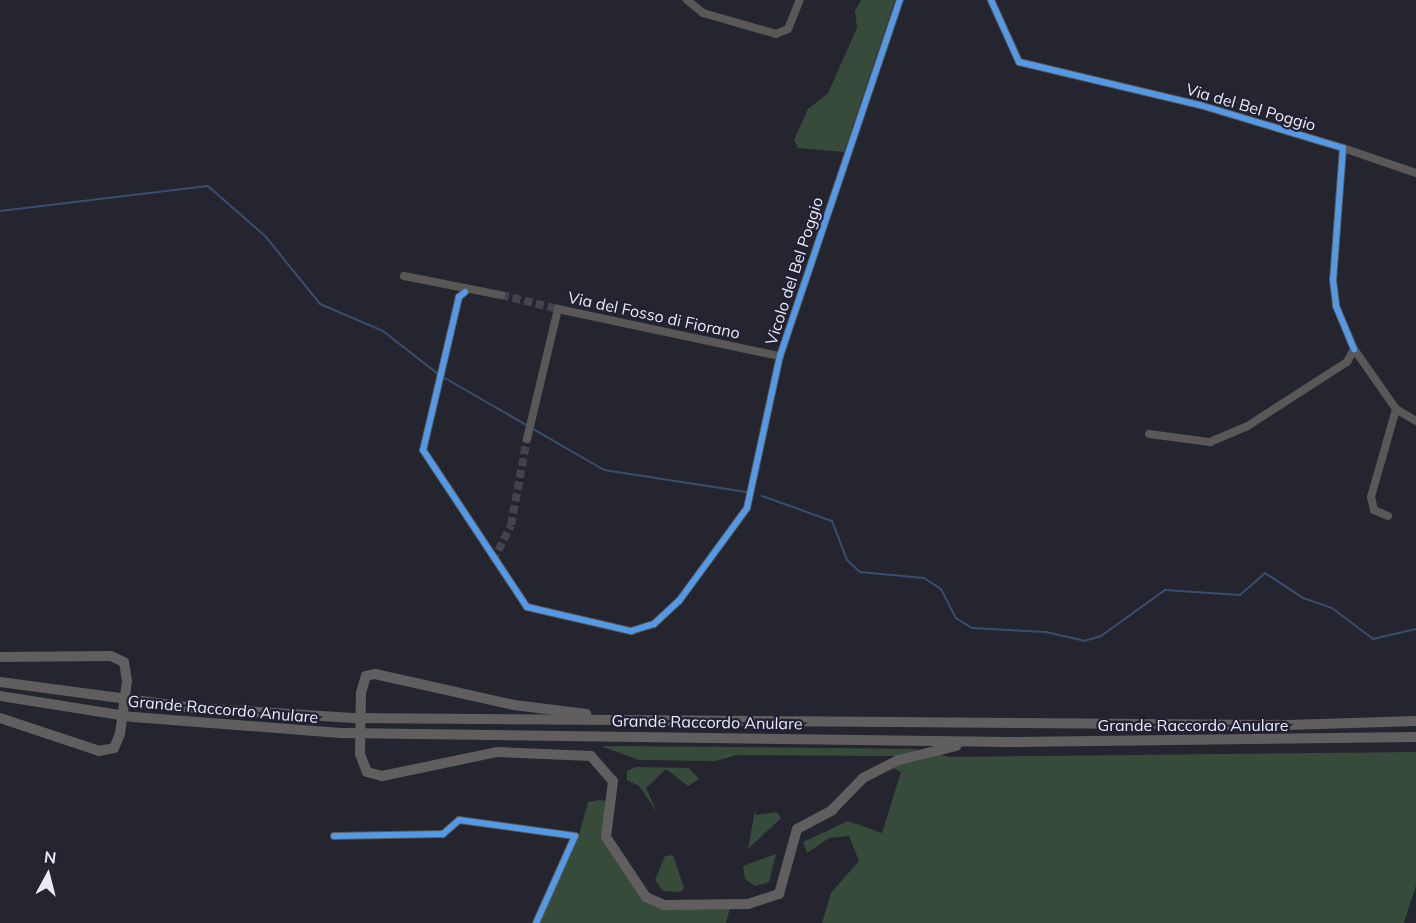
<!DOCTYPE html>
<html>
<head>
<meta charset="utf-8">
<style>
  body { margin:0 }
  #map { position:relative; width:1416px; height:923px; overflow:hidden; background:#25252f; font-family:Mulish,sans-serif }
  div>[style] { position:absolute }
  .green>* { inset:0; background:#374b3b }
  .stream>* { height:2px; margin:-1px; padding:0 1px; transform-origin:1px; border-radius:1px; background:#384e6f }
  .minor-tunnel>* { height:8px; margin-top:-4px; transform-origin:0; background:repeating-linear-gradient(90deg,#42434d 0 8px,transparent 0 12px) }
  .minor>* { height:8px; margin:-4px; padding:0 4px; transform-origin:4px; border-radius:4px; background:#5a5857 }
  .highway>* { height:10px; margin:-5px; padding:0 5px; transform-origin:5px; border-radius:5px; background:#615e5f }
  .highway-bridge>* { height:10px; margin:-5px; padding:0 5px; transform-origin:5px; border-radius:5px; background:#615e5f }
  .cycleway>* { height:6px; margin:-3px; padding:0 3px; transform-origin:3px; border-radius:3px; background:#5399e6 }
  span { translate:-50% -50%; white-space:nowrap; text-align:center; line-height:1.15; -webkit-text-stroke:4.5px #212133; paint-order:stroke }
  .street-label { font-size:16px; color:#e9eaf6 }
  .north { position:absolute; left:18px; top:845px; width:60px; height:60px; -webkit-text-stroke:4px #212133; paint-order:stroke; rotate:7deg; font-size:16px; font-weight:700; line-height:24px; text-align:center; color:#e9eaf6 }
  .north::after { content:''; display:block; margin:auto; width:21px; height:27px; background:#e9eaf6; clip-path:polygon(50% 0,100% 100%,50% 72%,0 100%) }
</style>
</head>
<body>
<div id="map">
  <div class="green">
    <div style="clip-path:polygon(861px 0,895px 0,844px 152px,798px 148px,794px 140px,808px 109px,828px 93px,857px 28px,855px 11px)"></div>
    <div style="clip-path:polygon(601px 746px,740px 747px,919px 749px,897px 756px,737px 755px,715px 761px,639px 760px)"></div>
    <div style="clip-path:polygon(925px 751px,949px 757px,1416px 752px,1416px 885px,1404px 923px,822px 923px,831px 893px,859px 861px,849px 836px,829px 838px,807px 853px,803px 842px,848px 821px,882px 833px,901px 772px,893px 768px)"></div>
    <div style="clip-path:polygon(636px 767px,689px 768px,699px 779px,688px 786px,666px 769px,646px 788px,657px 812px,639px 786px,627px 780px,627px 771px)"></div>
    <div style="clip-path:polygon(599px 800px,608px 801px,605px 832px,653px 902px,731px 904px,726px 923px,536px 923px,577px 842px,588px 802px)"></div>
    <div style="clip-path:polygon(755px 810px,756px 815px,777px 812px,781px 818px,748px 849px)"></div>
    <div style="clip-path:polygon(776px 854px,769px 882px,755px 886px,745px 879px,743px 866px)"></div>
    <div style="clip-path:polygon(673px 855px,684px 888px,681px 892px,663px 891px,655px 880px,665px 856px)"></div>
  </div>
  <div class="stream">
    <div style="left:0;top:211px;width:209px;rotate:-6.9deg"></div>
    <div style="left:208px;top:186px;width:77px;rotate:41.3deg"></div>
    <div style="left:266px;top:237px;width:86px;rotate:51.1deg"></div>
    <div style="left:320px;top:304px;width:69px;rotate:23.2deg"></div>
    <div style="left:383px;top:331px;width:70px;rotate:38deg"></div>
    <div style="left:443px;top:377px;width:186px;rotate:30deg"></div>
    <div style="left:604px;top:470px;width:144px;rotate:8.8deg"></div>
    <div style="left:762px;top:496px;width:74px;rotate:19.7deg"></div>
    <div style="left:832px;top:521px;width:42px;rotate:69deg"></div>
    <div style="left:847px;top:560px;width:18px;rotate:43deg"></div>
    <div style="left:860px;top:572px;width:64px;rotate:5.4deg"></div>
    <div style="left:924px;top:578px;width:20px;rotate:33deg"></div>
    <div style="left:941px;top:589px;width:33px;rotate:63deg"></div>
    <div style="left:956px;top:618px;width:19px;rotate:32deg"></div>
    <div style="left:972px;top:628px;width:74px;rotate:3.1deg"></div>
    <div style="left:1046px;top:632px;width:39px;rotate:13deg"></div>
    <div style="left:1084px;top:641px;width:18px;rotate:-16deg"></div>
    <div style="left:1101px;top:636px;width:79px;rotate:-35.7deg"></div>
    <div style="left:1165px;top:590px;width:75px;rotate:3.8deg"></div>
    <div style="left:1240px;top:595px;width:33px;rotate:-41deg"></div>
    <div style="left:1265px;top:573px;width:45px;rotate:33.3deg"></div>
    <div style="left:1303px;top:598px;width:31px;rotate:19deg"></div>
    <div style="left:1332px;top:608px;width:51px;rotate:37.1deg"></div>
    <div style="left:1373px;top:639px;width:44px;rotate:-13.1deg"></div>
  </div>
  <div class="minor-tunnel">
    <div style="left:501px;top:295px;width:59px;rotate:13.8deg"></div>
    <div style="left:493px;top:561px;width:40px;rotate:-63.4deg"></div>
    <div style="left:511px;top:525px;width:87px;rotate:-79.5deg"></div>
  </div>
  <div class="minor">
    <div style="left:687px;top:0;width:21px;rotate:39deg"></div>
    <div style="left:703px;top:13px;width:76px;rotate:16deg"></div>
    <div style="left:776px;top:34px;width:13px;rotate:-23deg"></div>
    <div style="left:788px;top:29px;width:31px;rotate:-68deg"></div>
    <div style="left:991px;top:0;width:68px;rotate:65.7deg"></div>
    <div style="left:1019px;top:62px;width:186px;rotate:13.4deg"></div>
    <div style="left:1200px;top:105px;width:149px;rotate:16.7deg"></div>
    <div style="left:1343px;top:148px;width:132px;rotate:94.3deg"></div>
    <div style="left:1333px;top:280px;width:26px;rotate:83deg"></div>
    <div style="left:1336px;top:306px;width:47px;rotate:67.3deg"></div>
    <div style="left:1343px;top:148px;width:77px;rotate:18.9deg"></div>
    <div style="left:404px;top:276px;width:99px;rotate:11.1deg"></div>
    <div style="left:465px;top:292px;width:8px;rotate:140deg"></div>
    <div style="left:459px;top:297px;width:157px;rotate:103.2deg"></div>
    <div style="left:423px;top:450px;width:188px;rotate:56.5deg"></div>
    <div style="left:527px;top:607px;width:107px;rotate:13deg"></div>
    <div style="left:631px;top:631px;width:24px;rotate:-17deg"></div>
    <div style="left:654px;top:624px;width:34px;rotate:-43deg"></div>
    <div style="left:679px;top:601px;width:115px;rotate:-53.8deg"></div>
    <div style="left:747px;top:508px;width:156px;rotate:-77.8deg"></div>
    <div style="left:780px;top:356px;width:376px;rotate:-71.4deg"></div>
    <div style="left:1149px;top:434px;width:62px;rotate:7.5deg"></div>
    <div style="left:1210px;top:442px;width:39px;rotate:-23deg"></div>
    <div style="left:1246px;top:427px;width:120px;rotate:-32.8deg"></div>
    <div style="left:1347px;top:362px;width:15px;rotate:-62deg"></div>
    <div style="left:1354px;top:349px;width:73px;rotate:55deg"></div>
    <div style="left:1396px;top:409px;width:23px;rotate:31deg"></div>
    <div style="left:527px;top:439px;width:134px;rotate:-76.6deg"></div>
    <div style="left:558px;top:309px;width:227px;rotate:12deg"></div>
    <div style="left:1388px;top:516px;width:15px;rotate:-157deg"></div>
    <div style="left:1374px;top:510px;width:13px;rotate:-103deg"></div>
    <div style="left:1371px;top:497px;width:91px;rotate:-74.1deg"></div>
    <div style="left:334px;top:836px;width:109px;rotate:-1.1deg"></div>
    <div style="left:443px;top:834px;width:21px;rotate:-41deg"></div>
    <div style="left:459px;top:820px;width:117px;rotate:7.9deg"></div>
    <div style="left:575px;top:836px;width:95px;rotate:114.1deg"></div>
  </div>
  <div class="highway">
    <div style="left:0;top:657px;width:111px;rotate:-0.5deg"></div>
    <div style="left:111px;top:656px;width:14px;rotate:25deg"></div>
    <div style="left:124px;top:662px;width:19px;rotate:81deg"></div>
    <div style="left:0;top:682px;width:198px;rotate:7.6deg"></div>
    <div style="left:196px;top:708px;width:158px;rotate:3.6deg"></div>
    <div style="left:354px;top:718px;width:934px;rotate:0.43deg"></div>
    <div style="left:1288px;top:725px;width:128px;rotate:-1.8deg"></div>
    <div style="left:361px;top:693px;width:18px;rotate:-74deg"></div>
    <div style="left:366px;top:676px;width:9px;rotate:-13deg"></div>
    <div style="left:375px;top:674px;width:142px;rotate:12.6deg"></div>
    <div style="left:514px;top:705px;width:73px;rotate:7.1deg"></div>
    <div style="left:0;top:696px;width:135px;rotate:9deg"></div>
    <div style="left:133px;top:717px;width:211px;rotate:4.4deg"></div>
    <div style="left:343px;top:733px;width:666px;rotate:0.77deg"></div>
    <div style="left:1009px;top:742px;width:407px;rotate:-0.7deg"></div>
    <div style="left:0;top:718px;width:104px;rotate:18.4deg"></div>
    <div style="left:99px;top:751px;width:15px;rotate:-11deg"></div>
    <div style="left:114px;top:748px;width:15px;rotate:-67deg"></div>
    <div style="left:360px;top:754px;width:19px;rotate:69deg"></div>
    <div style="left:367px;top:772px;width:16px;rotate:15deg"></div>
    <div style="left:382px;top:776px;width:117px;rotate:-11.8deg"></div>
    <div style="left:497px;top:752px;width:94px;rotate:2.4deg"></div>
    <div style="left:591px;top:756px;width:33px;rotate:49deg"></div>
    <div style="left:613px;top:781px;width:56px;rotate:97.1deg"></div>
    <div style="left:606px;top:837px;width:72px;rotate:56.3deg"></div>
    <div style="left:646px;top:897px;width:20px;rotate:24deg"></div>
    <div style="left:664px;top:905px;width:84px;rotate:-0.7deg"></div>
    <div style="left:748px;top:904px;width:33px;rotate:-18deg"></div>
    <div style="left:779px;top:894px;width:67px;rotate:-74.5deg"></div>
    <div style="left:797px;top:829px;width:40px;rotate:-28deg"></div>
    <div style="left:832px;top:810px;width:45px;rotate:-45.9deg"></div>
    <div style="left:863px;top:778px;width:39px;rotate:-27deg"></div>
    <div style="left:898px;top:760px;width:60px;rotate:-13.6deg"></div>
  </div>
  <div class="highway-bridge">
    <div style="left:120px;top:734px;width:53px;rotate:-82.5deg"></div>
    <div style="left:360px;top:754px;width:61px;rotate:-89.1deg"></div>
  </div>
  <div class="cycleway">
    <div style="left:991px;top:0;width:68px;rotate:65.7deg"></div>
    <div style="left:1019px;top:62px;width:186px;rotate:13.4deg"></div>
    <div style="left:1200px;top:105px;width:149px;rotate:16.7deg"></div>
    <div style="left:1343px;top:148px;width:132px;rotate:94.3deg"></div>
    <div style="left:1333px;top:280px;width:26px;rotate:83deg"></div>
    <div style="left:1336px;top:306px;width:47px;rotate:67.3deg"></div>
    <div style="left:465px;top:292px;width:8px;rotate:140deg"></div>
    <div style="left:459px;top:297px;width:157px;rotate:103.2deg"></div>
    <div style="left:423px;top:450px;width:188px;rotate:56.5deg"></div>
    <div style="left:527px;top:607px;width:107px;rotate:13deg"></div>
    <div style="left:631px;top:631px;width:24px;rotate:-17deg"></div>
    <div style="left:654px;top:624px;width:34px;rotate:-43deg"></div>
    <div style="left:679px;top:601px;width:115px;rotate:-53.8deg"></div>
    <div style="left:747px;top:508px;width:156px;rotate:-77.8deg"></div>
    <div style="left:780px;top:356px;width:376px;rotate:-71.4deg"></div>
    <div style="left:334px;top:836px;width:109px;rotate:-1.1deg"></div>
    <div style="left:443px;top:834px;width:21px;rotate:-41deg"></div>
    <div style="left:459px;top:820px;width:117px;rotate:7.9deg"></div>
    <div style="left:575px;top:836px;width:95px;rotate:114.1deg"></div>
  </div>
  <div class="street-label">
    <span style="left:1251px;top:107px;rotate:16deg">Via del Bel Poggio</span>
    <span style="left:794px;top:271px;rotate:-72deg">Vicolo del Bel Poggio</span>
    <span style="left:654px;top:315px;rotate:12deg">Via del Fosso di Fiorano</span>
    <span style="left:223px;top:709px;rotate:5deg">Grande Raccordo Anulare</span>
    <span style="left:707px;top:722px;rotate:1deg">Grande Raccordo Anulare</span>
    <span style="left:1193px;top:725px">Grande Raccordo Anulare</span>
  </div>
  <div class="north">N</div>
</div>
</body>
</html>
